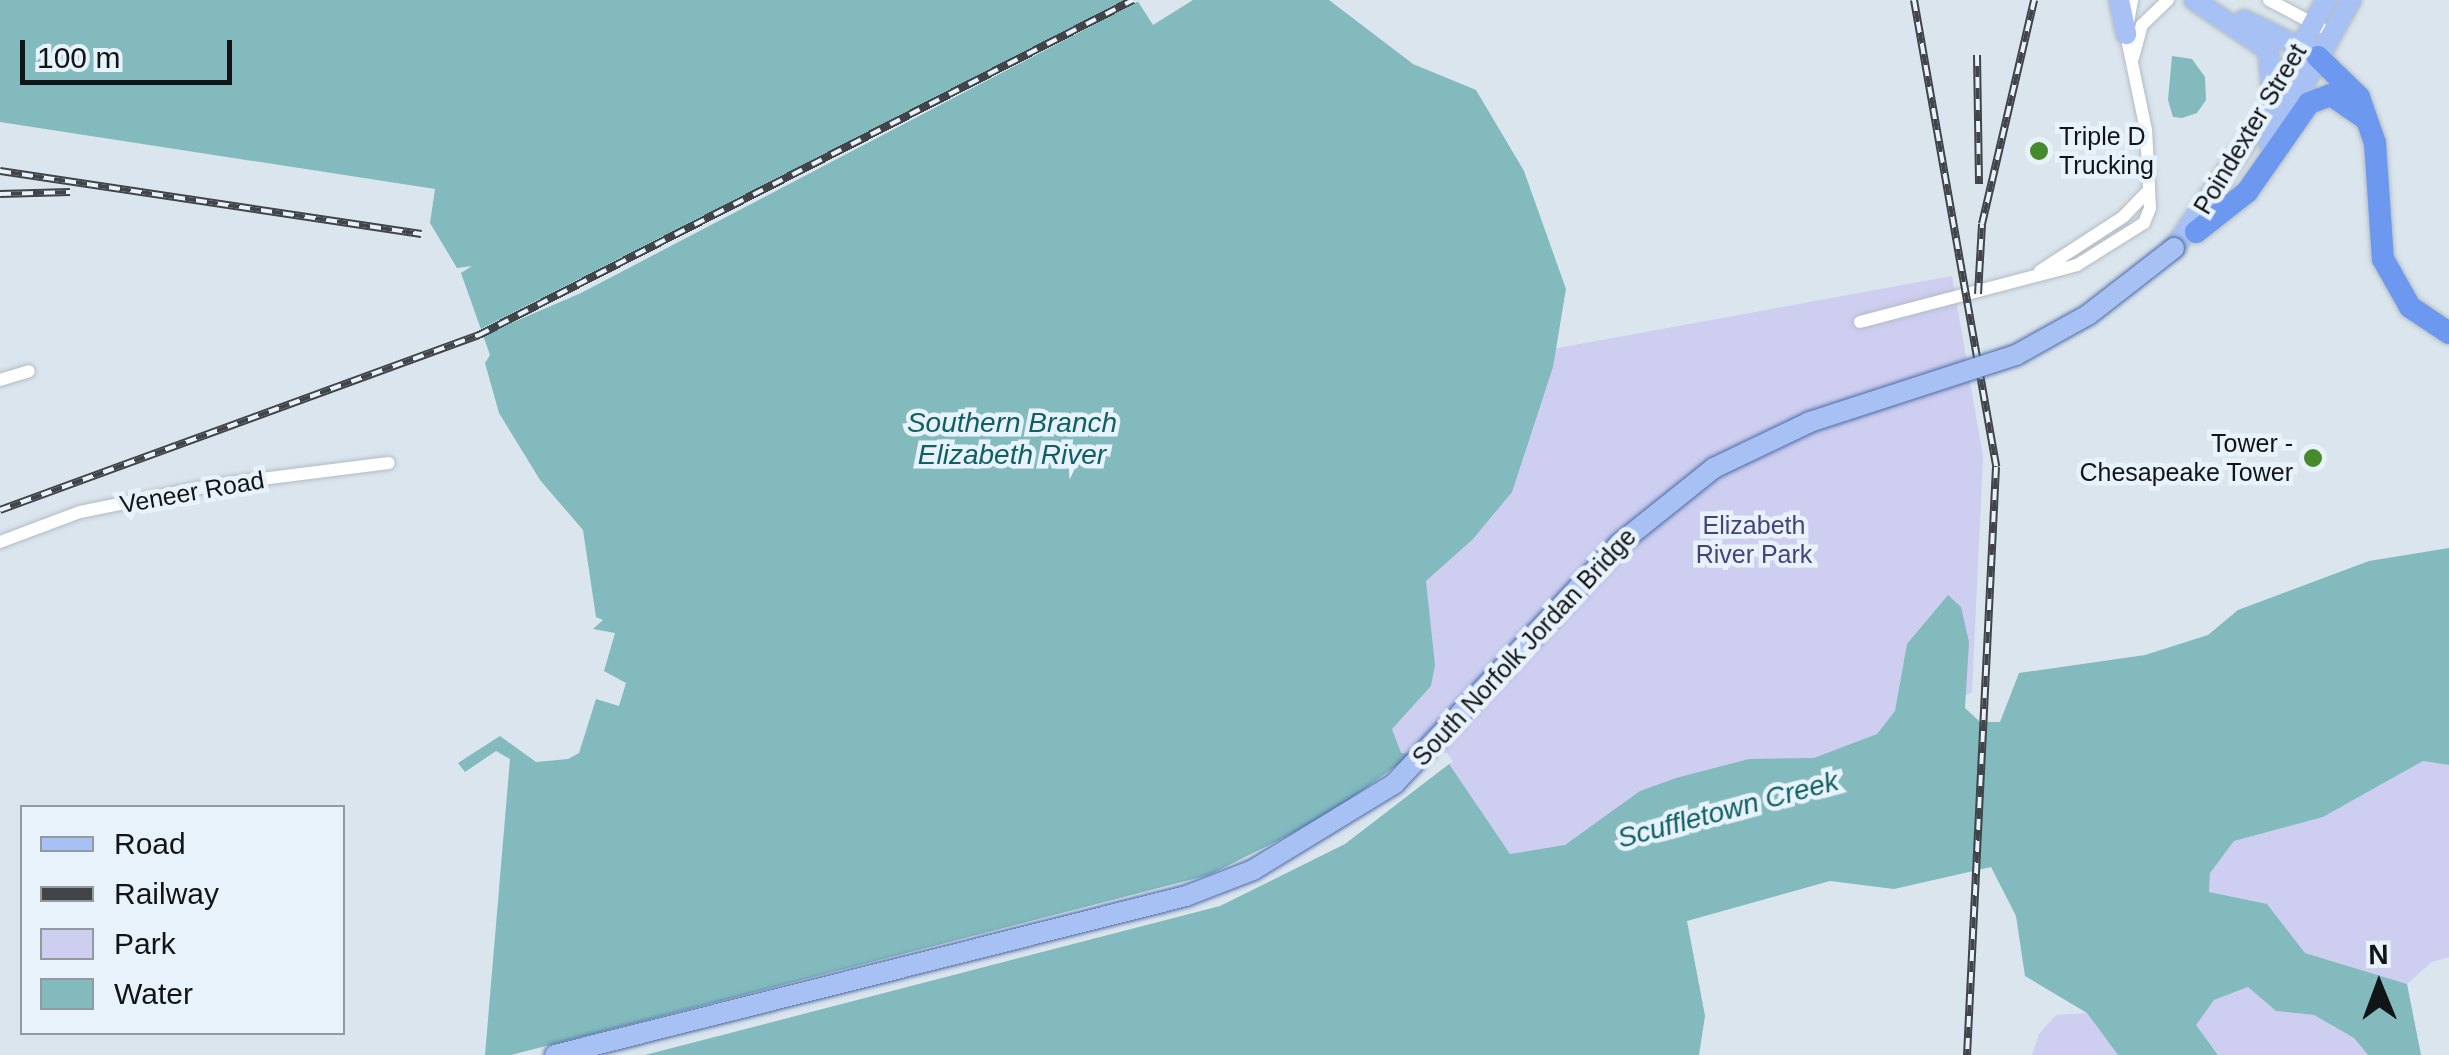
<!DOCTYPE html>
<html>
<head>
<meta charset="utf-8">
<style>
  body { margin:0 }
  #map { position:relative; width:2449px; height:1055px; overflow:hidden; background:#dbe5ed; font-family:Arial,sans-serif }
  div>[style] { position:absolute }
  .green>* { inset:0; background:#cdcef0 }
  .water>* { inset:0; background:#82babe }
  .pier>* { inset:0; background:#dbe5ed }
  .roads { filter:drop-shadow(0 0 2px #b2bcc4) drop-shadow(0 0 2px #b2bcc4) }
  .street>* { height:12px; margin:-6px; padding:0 6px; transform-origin:6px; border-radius:6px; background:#fff }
  .primary>* { height:20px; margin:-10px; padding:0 10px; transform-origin:10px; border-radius:10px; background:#a7c1f5 }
  .highway>* { height:22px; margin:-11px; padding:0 11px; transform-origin:11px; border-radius:11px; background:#6c98ef }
  .rail>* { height:8px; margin-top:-4px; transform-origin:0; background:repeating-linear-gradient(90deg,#e8f2fb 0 11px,#41454a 0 22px); box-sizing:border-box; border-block:2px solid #41454a }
  .bridges { filter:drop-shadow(0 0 2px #4c6aa4) drop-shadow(0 0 2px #4c6aa4) }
  .primary-bridge>* { height:20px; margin:-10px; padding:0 10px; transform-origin:10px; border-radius:10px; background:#a7c1f5 }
  .dots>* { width:28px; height:28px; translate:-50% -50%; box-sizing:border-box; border:5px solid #e8f2fb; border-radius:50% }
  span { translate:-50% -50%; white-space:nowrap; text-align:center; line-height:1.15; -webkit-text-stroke:9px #e8f2fb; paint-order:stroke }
  .street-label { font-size:25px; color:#121518 }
  .poi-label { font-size:25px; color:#121518 }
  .left { translate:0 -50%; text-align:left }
  .right { translate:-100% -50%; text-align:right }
  .park-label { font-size:25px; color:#464379 }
  .water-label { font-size:28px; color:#0f5f64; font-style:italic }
  .legend { position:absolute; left:20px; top:805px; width:325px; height:230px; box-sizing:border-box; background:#e8f2fb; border:2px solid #929aa0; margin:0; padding:12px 18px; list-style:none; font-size:30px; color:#121518 }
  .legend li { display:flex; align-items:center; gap:20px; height:50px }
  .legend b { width:50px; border:2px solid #929aa0 }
  .north { position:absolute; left:2329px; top:935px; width:100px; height:100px; -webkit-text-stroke:8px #e8f2fb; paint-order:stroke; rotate:359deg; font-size:28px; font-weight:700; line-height:40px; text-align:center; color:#121518 }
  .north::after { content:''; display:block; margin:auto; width:35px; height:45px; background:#121518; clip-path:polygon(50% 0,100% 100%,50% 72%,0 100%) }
  .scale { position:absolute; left:20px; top:40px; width:212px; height:45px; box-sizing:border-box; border:5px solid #121518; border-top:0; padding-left:12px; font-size:30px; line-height:35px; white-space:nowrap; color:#121518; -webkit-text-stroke:8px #e8f2fb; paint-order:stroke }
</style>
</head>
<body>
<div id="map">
  <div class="green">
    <div style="clip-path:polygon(1952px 276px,1983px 457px,1972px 692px,1892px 741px,1569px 850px,1505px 859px,1393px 753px,1388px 731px,1420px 581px,1547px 350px)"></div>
    <div style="clip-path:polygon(2423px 761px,2449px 765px,2449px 957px,2432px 962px,2407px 984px,2305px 953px,2267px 904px,2209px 893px,2210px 873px,2234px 841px,2323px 817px)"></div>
    <div style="clip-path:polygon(2248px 987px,2276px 1011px,2314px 1015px,2354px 1038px,2368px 1055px,2219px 1055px,2195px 1025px,2214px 1000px)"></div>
    <div style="clip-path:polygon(2087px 1013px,2118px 1055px,2032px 1055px,2039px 1034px,2056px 1015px)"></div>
  </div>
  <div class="water">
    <div style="clip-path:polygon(0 0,1137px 0,1153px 25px,1193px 0,1329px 0,1413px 64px,1476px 90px,1524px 171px,1566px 289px,1553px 367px,1512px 492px,1473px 539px,1426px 581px,1435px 665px,1431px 686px,1392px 729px,1401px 753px,1445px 758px,1510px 854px,1565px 845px,1640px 791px,1676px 778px,1749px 759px,1814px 758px,1877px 734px,1895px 711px,1907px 644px,1948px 595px,1961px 607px,1969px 642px,1965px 708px,1980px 722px,2000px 722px,2019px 673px,2145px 655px,2208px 635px,2238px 610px,2369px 561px,2449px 548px,2449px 765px,2423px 761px,2323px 817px,2234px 841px,2210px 873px,2209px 892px,2267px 904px,2305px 953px,2407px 984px,2421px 1055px,2368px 1055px,2354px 1038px,2314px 1015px,2276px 1011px,2248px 987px,2214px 1000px,2196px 1025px,2218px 1055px,2118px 1055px,2087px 1013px,2025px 976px,2016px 916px,1991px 867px,1894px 889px,1830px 881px,1687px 921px,1705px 1016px,1699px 1055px,485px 1055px,510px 759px,496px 751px,465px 772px,458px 763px,500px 736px,536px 762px,568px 759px,579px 753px,596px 699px,619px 706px,626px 683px,604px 671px,615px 633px,593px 629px,603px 620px,596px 617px,583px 530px,540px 480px,499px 413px,485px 363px,490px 355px,461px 273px,472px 266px,457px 268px,430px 223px,435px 189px,0 122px)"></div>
    <div style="clip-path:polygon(2172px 56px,2192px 59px,2205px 77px,2206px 100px,2197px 113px,2182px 118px,2173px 117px,2168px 100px)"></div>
  </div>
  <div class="pier">
    <div style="clip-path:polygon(1126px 0,1141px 0,581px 293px,479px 337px,477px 331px)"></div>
    <div style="clip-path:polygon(1418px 750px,1447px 753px,1453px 761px,1345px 844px,1220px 906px,645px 1055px,511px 1055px,1209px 875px,1327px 816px)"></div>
  </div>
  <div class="roads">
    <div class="street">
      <div style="left:2269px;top:0;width:58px;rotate:27.9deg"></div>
      <div style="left:2133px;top:58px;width:34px;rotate:-75deg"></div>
      <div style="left:2142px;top:25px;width:36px;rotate:-44deg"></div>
      <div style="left:2040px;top:271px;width:99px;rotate:-33deg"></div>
      <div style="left:2123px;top:217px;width:37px;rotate:-46deg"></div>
      <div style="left:1860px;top:322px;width:224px;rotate:-14.7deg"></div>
      <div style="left:2077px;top:265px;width:79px;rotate:-32.1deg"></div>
      <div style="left:2144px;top:223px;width:16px;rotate:-68deg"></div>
      <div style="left:2150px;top:208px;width:78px;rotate:-92.9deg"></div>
      <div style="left:2146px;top:130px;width:98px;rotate:-101.8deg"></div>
      <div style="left:2126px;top:34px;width:35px;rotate:-80deg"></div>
      <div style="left:0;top:380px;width:30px;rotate:-17deg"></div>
      <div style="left:0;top:542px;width:85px;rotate:-20.6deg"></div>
      <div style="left:80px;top:512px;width:137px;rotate:-11.4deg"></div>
      <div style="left:214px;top:485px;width:176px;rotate:-7.2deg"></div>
    </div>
    <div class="primary">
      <div style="left:2119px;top:0;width:35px;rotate:78deg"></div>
      <div style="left:2194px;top:0;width:89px;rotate:34deg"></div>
      <div style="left:2268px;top:50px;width:42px;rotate:84.6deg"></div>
      <div style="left:2244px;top:20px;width:76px;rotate:25.9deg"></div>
      <div style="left:2270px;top:145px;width:166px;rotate:-60.8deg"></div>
      <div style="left:2174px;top:248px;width:150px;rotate:-55.6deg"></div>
      <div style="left:2259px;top:124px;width:141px;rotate:-61.6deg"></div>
    </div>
    <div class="highway">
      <div style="left:2318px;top:57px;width:57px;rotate:44.3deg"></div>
      <div style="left:2359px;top:97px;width:49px;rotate:70.8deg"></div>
      <div style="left:2375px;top:143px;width:116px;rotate:86.1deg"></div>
      <div style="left:2383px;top:259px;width:55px;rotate:60.6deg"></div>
      <div style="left:2410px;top:307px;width:47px;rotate:33.7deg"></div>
      <div style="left:2196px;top:232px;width:65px;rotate:-38.1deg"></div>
      <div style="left:2247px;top:192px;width:108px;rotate:-55.1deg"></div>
      <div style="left:2309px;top:103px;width:23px;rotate:-20deg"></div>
      <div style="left:2331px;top:95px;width:42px;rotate:34.4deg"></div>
    </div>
  </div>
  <div class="rail">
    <div style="left:1914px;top:0;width:474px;rotate:80deg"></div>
    <div style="left:1996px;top:467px;width:589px;rotate:92.82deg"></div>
    <div style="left:1977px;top:55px;width:129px;rotate:89.1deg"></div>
    <div style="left:0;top:171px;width:426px;rotate:8.5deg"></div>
    <div style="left:0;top:194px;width:70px;rotate:-1.6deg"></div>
    <div style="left:1978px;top:294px;width:70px;rotate:-86.7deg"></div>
    <div style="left:1982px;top:224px;width:230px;rotate:-76.9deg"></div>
    <div style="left:0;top:510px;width:510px;rotate:-20.07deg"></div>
    <div style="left:479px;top:335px;width:735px;rotate:-27.12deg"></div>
  </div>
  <div class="bridges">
    <div class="primary-bridge">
      <div style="left:555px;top:1055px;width:651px;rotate:-14.14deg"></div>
      <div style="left:1186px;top:896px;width:72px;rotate:-21.2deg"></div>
      <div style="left:1253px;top:870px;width:165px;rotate:-31.4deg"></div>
      <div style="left:1394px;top:784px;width:329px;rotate:-46.8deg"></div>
      <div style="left:1619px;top:544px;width:122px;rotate:-38.7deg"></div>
      <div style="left:1714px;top:468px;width:106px;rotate:-25.6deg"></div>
      <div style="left:1810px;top:422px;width:217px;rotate:-18deg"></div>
      <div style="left:2016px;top:355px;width:82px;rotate:-29.1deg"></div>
      <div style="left:2088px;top:315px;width:109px;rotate:-37.9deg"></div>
    </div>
  </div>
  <div class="dots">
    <div style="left:2039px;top:151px;background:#468a2e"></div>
    <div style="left:2313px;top:458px;background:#468a2e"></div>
  </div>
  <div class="street-label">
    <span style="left:2250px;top:129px;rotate:-59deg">Poindexter Street</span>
    <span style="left:192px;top:492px;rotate:-10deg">Veneer Road</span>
    <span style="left:1524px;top:647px;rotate:-47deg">South Norfolk Jordan Bridge</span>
  </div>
  <div class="poi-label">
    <span class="left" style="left:2059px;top:151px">Triple D<br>Trucking</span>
    <span class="right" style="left:2293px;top:458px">Tower -<br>Chesapeake Tower</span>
  </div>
  <div class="park-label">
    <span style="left:1754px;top:540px">Elizabeth<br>River Park</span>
  </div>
  <div class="water-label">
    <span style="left:1012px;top:439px">Southern Branch<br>Elizabeth River</span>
    <span style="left:1728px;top:810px;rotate:-15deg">Scuffletown Creek</span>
  </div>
  <ul class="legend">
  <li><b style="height:12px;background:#a7c1f5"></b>Road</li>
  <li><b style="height:12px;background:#41454a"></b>Railway</li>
  <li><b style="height:28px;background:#cdcef0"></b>Park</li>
  <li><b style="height:28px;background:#82babe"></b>Water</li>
  </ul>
  <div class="north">N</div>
  <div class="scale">100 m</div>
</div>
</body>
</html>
